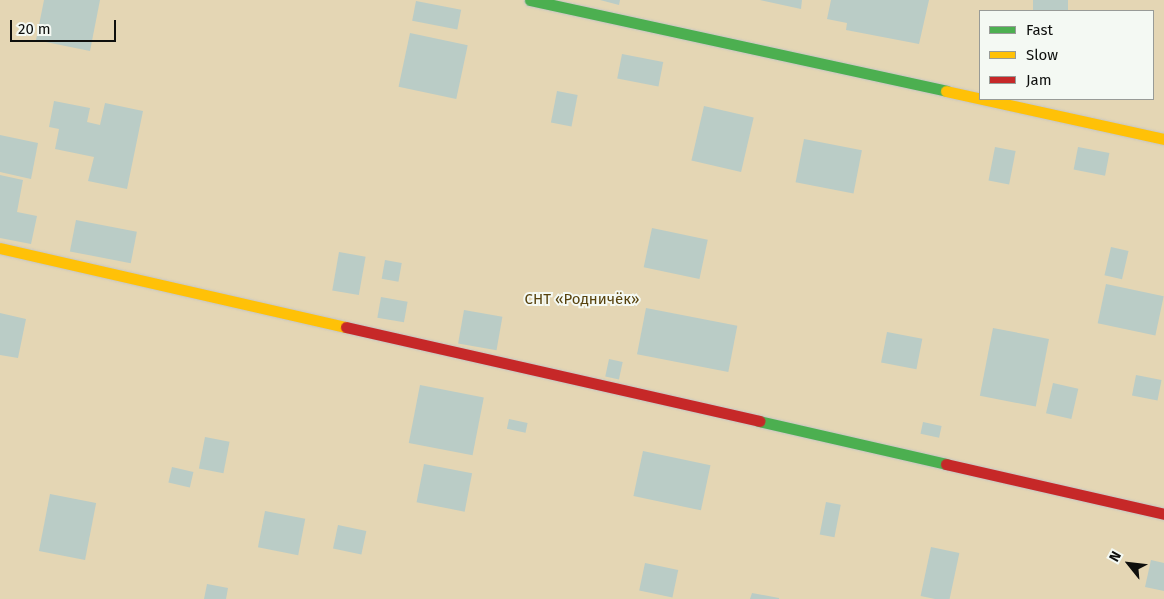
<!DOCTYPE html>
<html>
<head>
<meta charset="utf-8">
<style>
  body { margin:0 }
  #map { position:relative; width:1164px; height:599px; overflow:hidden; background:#e7eae7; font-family:"Fira Sans",sans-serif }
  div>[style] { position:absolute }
  .green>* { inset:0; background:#e4d6b4 }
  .building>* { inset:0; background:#baccc6; transform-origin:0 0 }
  .roads { filter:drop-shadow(0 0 1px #c4c5c4) drop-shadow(0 0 1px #c4c5c4) }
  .fast>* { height:11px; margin:-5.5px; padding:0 5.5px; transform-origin:5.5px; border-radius:5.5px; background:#4caf50 }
  .slow>* { height:11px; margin:-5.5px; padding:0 5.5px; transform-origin:5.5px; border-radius:5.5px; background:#ffc107 }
  .jam>* { height:11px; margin:-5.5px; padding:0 5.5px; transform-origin:5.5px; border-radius:5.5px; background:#c62828 }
  span { translate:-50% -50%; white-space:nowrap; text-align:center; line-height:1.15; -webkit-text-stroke:4px #f4f9f3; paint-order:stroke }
  .park-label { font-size:15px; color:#57420d }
  .legend { position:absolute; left:979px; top:10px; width:175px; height:90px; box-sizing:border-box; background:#f4f9f3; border:1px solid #989b97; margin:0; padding:6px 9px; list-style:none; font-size:15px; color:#0e0f0d }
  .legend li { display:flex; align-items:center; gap:10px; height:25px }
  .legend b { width:25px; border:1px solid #989b97 }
  .north { position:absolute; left:1104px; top:539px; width:50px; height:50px; -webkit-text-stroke:4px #f4f9f3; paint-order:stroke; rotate:299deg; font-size:14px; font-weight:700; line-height:20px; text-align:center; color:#0e0f0d }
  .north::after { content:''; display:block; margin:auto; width:18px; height:22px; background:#0e0f0d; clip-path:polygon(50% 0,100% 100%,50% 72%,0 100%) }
  .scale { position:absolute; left:10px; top:20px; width:106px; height:22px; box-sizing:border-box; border:2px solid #0e0f0d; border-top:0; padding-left:6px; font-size:15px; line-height:18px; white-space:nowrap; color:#0e0f0d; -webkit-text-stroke:4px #f4f9f3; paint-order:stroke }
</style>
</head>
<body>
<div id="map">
  <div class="green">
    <div style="clip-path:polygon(evenodd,0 0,1164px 0,1164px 599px,0 599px,0 0,980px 11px,1153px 11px,1153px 99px,980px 99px,980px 11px)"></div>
  </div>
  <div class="building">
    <div style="clip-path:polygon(44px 0,100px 0,90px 51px,36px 40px)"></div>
    <div style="clip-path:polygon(600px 0,620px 0,619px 5px)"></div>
    <div style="clip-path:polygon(760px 0,802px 0,801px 9px)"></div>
    <div style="clip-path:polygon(831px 0,929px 0,919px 44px,846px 30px,847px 23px,827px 19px)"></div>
    <div style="left:1033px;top:0;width:35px;height:11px"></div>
    <div style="left:416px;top:1px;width:46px;height:20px;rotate:11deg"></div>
    <div style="left:410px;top:33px;width:59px;height:55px;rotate:12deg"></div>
    <div style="left:622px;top:54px;width:42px;height:25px;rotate:11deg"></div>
    <div style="left:557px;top:91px;width:21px;height:32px;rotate:11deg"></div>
    <div style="clip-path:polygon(54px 101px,90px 108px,87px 122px,100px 125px,105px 103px,143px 111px,127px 189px,88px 181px,94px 157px,55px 149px,59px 129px,49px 127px)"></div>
    <div style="left:704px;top:106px;width:51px;height:56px;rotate:13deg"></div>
    <div style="clip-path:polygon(0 135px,38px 143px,31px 179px,0 172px)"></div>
    <div style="left:804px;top:139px;width:59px;height:44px;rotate:11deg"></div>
    <div style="left:995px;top:147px;width:21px;height:34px;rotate:11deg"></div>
    <div style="left:1078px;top:147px;width:32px;height:23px;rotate:11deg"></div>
    <div style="clip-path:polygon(0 175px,23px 180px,17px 212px,37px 216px,31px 244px,0 238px)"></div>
    <div style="left:76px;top:220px;width:62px;height:32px;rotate:11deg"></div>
    <div style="left:652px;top:228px;width:57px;height:40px;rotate:12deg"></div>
    <div style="left:1111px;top:247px;width:18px;height:29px;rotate:13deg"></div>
    <div style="left:339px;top:252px;width:27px;height:39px;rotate:10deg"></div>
    <div style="left:385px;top:260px;width:17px;height:19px;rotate:10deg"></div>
    <div style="left:1106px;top:284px;width:59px;height:40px;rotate:12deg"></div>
    <div style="left:381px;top:297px;width:27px;height:21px;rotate:10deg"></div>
    <div style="left:646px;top:308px;width:93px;height:47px;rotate:11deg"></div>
    <div style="left:464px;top:310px;width:39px;height:34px;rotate:10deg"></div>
    <div style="clip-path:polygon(0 313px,26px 319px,18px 358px,0 355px)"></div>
    <div style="left:993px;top:328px;width:57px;height:69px;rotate:11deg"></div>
    <div style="left:887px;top:332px;width:36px;height:31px;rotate:11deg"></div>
    <div style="left:609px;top:359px;width:14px;height:18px;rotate:12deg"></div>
    <div style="left:1136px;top:375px;width:26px;height:21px;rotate:11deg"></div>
    <div style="left:1053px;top:383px;width:26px;height:31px;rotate:13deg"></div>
    <div style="left:420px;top:385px;width:65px;height:59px;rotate:11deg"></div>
    <div style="left:509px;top:419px;width:19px;height:10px;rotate:12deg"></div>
    <div style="left:923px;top:422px;width:19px;height:12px;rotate:12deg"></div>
    <div style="left:205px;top:437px;width:25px;height:32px;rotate:11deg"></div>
    <div style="left:643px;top:451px;width:69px;height:46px;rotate:12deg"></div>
    <div style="left:424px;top:464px;width:49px;height:39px;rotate:11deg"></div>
    <div style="left:172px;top:467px;width:22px;height:16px;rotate:13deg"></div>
    <div style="left:50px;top:494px;width:47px;height:58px;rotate:11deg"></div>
    <div style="left:826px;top:502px;width:15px;height:33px;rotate:11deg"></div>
    <div style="left:265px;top:511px;width:41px;height:37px;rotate:11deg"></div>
    <div style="left:338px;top:525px;width:29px;height:24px;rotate:12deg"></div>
    <div style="left:931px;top:547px;width:29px;height:50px;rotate:12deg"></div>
    <div style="clip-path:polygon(1151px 560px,1164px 563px,1164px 591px,1145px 587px)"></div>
    <div style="left:645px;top:563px;width:34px;height:28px;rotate:12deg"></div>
    <div style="clip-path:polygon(207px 584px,228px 588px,226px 599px,204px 599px)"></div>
    <div style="clip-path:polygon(752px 593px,779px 598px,779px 599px,750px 599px)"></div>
  </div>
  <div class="roads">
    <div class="fast">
      <div style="left:530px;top:0;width:426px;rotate:12.3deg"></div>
      <div style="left:759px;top:421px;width:192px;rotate:12.9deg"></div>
    </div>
    <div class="slow">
      <div style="left:946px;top:91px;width:223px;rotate:12.4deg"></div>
      <div style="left:0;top:248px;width:355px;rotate:12.9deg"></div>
    </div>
    <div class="jam">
      <div style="left:346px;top:327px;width:424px;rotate:12.8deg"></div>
      <div style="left:946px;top:464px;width:224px;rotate:12.9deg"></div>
    </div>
  </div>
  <div class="park-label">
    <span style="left:582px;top:300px">СНТ «Родничёк»</span>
  </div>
  <ul class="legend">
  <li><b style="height:6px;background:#4caf50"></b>Fast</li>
  <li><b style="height:6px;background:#ffc107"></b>Slow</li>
  <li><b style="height:6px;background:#c62828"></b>Jam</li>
  </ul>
  <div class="north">N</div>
  <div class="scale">20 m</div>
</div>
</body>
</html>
